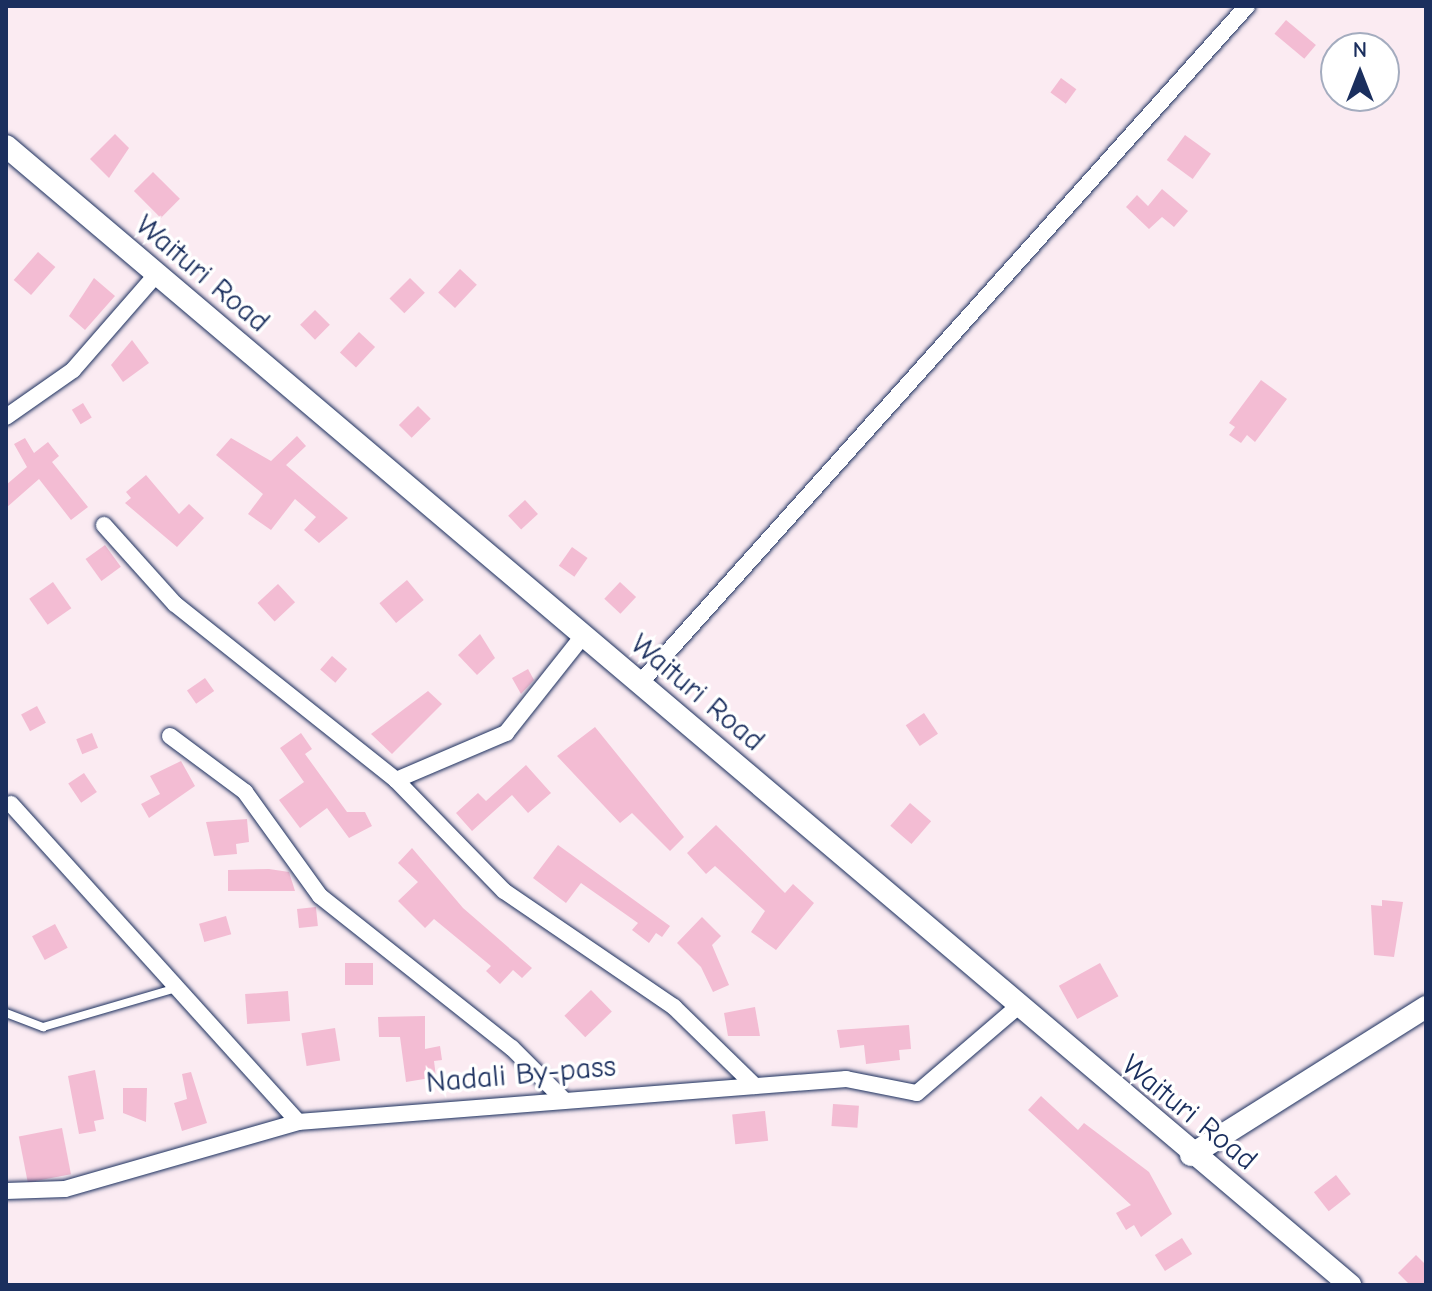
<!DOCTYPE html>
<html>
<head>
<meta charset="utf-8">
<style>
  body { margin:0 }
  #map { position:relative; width:1432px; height:1291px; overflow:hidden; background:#fbebf2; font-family:"Comic Neue",sans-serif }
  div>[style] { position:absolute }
  .building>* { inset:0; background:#f3bcd3; transform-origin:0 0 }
  .roads { filter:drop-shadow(0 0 2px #1b2f5e) drop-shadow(0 0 2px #1b2f5e) }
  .lane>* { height:8px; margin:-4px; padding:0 4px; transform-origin:4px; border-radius:4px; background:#fff }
  .street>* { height:16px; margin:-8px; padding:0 8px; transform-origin:8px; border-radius:8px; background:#fff }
  .secondary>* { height:22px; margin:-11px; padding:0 11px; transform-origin:11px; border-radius:11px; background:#fff }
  span { translate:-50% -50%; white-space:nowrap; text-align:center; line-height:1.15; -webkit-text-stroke:7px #fff; paint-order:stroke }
  .street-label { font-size:30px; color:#1b2f5e }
  .frame { position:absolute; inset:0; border:8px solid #1b2f5e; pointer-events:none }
  .north { position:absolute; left:1320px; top:32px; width:80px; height:80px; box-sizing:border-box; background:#fff; border:2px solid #a4acbf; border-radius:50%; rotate:0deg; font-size:22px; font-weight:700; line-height:32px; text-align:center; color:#1b2f5e }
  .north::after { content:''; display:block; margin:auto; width:28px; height:36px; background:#1b2f5e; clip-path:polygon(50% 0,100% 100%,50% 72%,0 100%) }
</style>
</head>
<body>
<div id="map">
  <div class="building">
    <div style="left:1286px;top:20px;width:39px;height:18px;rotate:40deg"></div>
    <div style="left:1061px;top:78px;width:19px;height:18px;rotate:36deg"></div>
    <div style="clip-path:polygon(115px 134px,129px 148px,109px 178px,90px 159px)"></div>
    <div style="left:1185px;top:135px;width:32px;height:31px;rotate:36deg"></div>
    <div style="left:153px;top:172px;width:38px;height:27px;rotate:45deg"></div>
    <div style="clip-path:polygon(1162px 189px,1188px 211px,1174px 227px,1162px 217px,1149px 229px,1126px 207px,1137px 195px,1148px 206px)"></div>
    <div style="left:38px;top:252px;width:23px;height:37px;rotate:41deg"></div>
    <div style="left:460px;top:269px;width:23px;height:32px;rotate:43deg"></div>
    <div style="clip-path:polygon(94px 278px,115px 296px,85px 330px,69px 316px)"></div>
    <div style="left:410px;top:278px;width:21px;height:29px;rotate:45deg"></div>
    <div style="left:315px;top:310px;width:21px;height:21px;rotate:45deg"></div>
    <div style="left:359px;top:332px;width:22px;height:28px;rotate:43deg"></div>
    <div style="clip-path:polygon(132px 340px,149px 363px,123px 382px,111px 365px)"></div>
    <div style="clip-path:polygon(1261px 380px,1287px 399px,1255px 442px,1247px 435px,1241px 443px,1229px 435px,1235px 427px,1229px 423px)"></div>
    <div style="left:83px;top:403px;width:17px;height:13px;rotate:59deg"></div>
    <div style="left:418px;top:406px;width:18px;height:27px;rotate:45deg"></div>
    <div style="clip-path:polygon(297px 436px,306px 446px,286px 465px,348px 518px,319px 543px,304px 530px,316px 517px,295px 499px,271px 530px,248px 514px,263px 494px,216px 455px,231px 438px,271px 461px)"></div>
    <div style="clip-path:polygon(25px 438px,34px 453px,48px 442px,59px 456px,52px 462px,88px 507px,71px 520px,39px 479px,6px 508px,6px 485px,27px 467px,14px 444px)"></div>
    <div style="clip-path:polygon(146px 475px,179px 514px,189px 504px,204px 518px,177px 547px,125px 503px,131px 498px,126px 492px)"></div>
    <div style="left:525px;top:500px;width:19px;height:23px;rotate:47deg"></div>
    <div style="left:105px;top:545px;width:27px;height:24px;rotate:54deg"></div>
    <div style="left:572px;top:547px;width:19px;height:23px;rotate:35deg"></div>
    <div style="left:407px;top:580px;width:26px;height:36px;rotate:50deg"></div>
    <div style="left:53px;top:582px;width:32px;height:29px;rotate:55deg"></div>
    <div style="left:620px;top:582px;width:22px;height:23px;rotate:43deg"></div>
    <div style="left:278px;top:584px;width:25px;height:28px;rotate:47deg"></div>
    <div style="clip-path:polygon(480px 634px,495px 658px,477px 675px,458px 655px)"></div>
    <div style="left:332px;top:656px;width:20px;height:18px;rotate:41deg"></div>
    <div style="clip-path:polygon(528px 669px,534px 680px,521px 694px,512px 678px)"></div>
    <div style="left:205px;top:678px;width:16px;height:22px;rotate:55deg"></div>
    <div style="clip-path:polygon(428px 691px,442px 704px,392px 754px,371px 734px)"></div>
    <div style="left:37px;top:706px;width:19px;height:18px;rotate:62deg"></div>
    <div style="left:924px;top:713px;width:25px;height:22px;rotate:56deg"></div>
    <div style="clip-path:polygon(595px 727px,684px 837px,670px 851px,632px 813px,620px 823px,557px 756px)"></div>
    <div style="left:92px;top:733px;width:16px;height:17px;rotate:68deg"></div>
    <div style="clip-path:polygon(301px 733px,312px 749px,305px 754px,347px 812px,365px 812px,372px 826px,349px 838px,327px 808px,300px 828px,279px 800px,304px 782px,280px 748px)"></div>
    <div style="clip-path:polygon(181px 761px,195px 786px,149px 818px,141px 804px,160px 794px,150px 776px)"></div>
    <div style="clip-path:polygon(526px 765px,551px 793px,528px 813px,512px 795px,472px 831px,456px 813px,478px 793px,486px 801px)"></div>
    <div style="left:84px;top:773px;width:23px;height:19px;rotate:56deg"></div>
    <div style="left:910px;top:803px;width:28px;height:30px;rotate:41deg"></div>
    <div style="clip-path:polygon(247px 819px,249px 842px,236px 844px,237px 854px,214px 856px,206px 822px)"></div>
    <div style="clip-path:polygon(716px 825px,785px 893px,793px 884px,814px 903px,776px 950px,751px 932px,765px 911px,715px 866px,706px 874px,687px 853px)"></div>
    <div style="clip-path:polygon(558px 845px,670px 926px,662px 937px,656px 933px,649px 943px,632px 930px,638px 923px,581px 883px,566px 903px,533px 878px)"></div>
    <div style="clip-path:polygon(412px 848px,463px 908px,532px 968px,522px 978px,513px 970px,500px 984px,486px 971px,491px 966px,434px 919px,425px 928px,398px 901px,418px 882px,398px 863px)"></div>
    <div style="clip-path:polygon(269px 869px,289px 872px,295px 891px,228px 891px,228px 870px)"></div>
    <div style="clip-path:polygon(1382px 900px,1403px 902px,1394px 957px,1374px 955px,1371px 905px,1382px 906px)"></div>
    <div style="left:297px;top:909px;width:19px;height:19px;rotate:-6deg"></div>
    <div style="left:226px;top:916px;width:19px;height:28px;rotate:74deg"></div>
    <div style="clip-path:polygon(702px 917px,721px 936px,712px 945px,729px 985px,713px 992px,701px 967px,677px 943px)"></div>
    <div style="left:55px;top:924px;width:27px;height:26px;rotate:62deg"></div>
    <div style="left:345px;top:963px;width:28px;height:22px"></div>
    <div style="left:1100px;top:963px;width:38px;height:47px;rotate:61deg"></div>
    <div style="left:591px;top:990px;width:30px;height:37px;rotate:46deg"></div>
    <div style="left:288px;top:991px;width:30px;height:43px;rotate:86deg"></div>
    <div style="clip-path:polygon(755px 1007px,760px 1036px,728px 1036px,724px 1013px)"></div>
    <div style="clip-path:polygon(425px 1016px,425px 1049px,440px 1046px,442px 1060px,434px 1061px,436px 1077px,406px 1082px,400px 1037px,379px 1037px,378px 1017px)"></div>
    <div style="clip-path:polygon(909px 1025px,911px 1049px,899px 1050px,900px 1060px,866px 1064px,864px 1045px,840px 1048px,837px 1030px)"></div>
    <div style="left:335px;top:1028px;width:33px;height:34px;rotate:81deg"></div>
    <div style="clip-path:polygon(95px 1070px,104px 1119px,94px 1121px,96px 1131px,79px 1134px,68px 1076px)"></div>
    <div style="clip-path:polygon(191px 1072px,207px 1123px,182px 1131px,174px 1103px,187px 1099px,182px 1074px)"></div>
    <div style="clip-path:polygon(123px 1088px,147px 1088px,146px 1122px,123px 1113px)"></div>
    <div style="clip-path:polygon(1041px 1096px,1078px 1130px,1084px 1123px,1149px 1172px,1172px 1214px,1141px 1237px,1134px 1225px,1126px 1230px,1116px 1213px,1131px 1205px,1028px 1110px)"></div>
    <div style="left:833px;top:1104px;width:26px;height:22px;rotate:4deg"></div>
    <div style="left:765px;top:1111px;width:30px;height:33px;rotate:84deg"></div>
    <div style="left:62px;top:1128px;width:47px;height:44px;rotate:79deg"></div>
    <div style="left:1336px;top:1175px;width:24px;height:28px;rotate:52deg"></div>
    <div style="left:1182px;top:1238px;width:19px;height:32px;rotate:58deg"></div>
    <div style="clip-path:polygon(1416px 1255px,1426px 1265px,1426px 1285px,1410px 1285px,1398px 1273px)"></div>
  </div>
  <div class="roads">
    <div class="lane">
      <div style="left:6px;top:1013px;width:40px;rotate:21deg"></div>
      <div style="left:43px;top:1027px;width:139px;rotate:-16.3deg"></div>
    </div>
    <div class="street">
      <div style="left:6px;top:417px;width:82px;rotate:-35deg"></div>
      <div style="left:73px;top:370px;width:126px;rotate:-48.9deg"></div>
      <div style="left:104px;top:525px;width:106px;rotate:48.1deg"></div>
      <div style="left:175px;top:604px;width:283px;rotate:38.5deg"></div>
      <div style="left:396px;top:780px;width:155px;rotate:45.8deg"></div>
      <div style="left:504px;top:891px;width:206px;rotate:34.3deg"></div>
      <div style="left:674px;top:1007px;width:113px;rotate:44.3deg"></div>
      <div style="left:640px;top:683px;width:909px;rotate:-48.12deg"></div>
      <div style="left:170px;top:736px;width:94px;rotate:36.7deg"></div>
      <div style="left:245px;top:792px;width:128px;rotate:54.2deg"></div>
      <div style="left:320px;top:896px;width:245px;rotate:38.4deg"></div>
      <div style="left:512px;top:1048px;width:71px;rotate:45deg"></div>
      <div style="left:396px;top:780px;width:120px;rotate:-23.1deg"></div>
      <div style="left:506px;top:733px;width:124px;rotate:-51.6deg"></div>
      <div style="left:11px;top:804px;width:428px;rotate:47.9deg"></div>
      <div style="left:6px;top:1191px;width:59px;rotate:-1.9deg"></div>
      <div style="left:65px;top:1189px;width:242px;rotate:-16deg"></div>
      <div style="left:298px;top:1122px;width:550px;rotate:-4.49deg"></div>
      <div style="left:846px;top:1079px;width:72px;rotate:11.2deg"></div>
      <div style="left:917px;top:1093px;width:130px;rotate:-40.6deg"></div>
    </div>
    <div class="secondary">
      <div style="left:6px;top:146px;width:1762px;rotate:40.28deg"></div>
      <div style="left:1191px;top:1155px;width:278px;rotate:-32.2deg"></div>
    </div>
  </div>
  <div class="street-label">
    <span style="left:202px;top:274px;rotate:40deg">Waituri Road</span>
    <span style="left:697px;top:693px;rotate:40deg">Waituri Road</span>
    <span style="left:521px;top:1075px;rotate:-5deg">Nadali By-pass</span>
    <span style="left:1189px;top:1113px;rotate:39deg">Waituri Road</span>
  </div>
  <div class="frame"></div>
  <div class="north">N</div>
</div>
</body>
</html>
